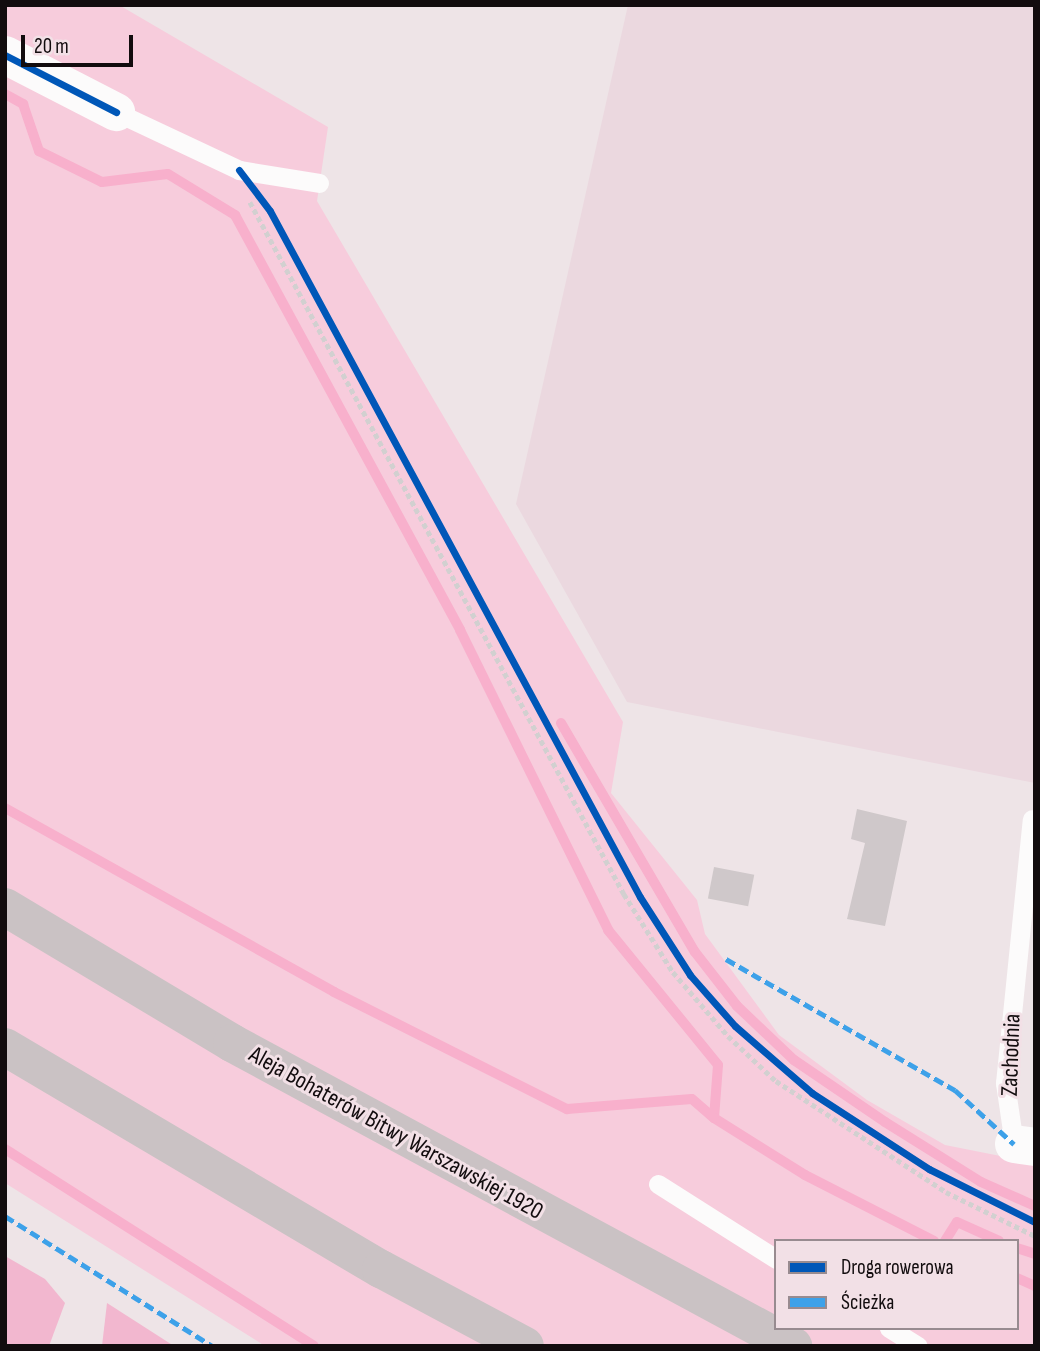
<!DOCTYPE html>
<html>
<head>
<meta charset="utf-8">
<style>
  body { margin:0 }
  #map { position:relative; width:1040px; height:1351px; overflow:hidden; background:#eee4e7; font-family:"Sofia Sans Condensed",sans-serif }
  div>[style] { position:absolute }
  .built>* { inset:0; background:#ebd8df }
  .green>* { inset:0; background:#f7ccdc }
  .forest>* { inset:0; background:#f2b7cf }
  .stream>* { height:10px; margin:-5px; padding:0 5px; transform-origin:5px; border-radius:5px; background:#f8b0cc }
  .building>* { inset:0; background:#cfc8ca; transform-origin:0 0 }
  .path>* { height:4.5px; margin-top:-2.25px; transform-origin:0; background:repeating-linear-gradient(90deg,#d2d0d0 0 5px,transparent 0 8.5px) }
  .lane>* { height:19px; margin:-9.5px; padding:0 9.5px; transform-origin:9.5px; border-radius:9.5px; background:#fcfbfb }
  .street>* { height:38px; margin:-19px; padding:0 19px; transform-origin:19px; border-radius:19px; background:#fcfbfb }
  .highway>* { height:38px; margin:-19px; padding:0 19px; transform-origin:19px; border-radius:19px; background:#cac2c4 }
  .quiet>* { height:5px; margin-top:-2.5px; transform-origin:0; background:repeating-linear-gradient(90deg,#3da1e9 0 10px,transparent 0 15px) }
  .cycleway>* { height:7px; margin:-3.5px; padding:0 3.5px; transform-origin:3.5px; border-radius:3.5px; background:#0057b8 }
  span { translate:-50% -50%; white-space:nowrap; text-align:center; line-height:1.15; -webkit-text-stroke:6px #f2e0e6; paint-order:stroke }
  .street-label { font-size:24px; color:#120c0e }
  .frame { position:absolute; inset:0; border:7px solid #120c0e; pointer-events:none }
  .legend { position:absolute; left:774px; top:1239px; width:245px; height:91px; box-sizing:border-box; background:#f2e0e6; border:2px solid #988b90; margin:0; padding:9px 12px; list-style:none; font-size:21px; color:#120c0e }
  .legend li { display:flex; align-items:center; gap:14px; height:35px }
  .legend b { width:35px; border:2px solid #988b90 }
  .scale { position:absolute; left:21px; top:35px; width:112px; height:32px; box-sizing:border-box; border:4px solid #120c0e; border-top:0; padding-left:9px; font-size:21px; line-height:24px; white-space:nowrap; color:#120c0e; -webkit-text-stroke:5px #f2e0e6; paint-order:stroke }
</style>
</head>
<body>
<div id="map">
  <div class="built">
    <div style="clip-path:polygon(628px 5px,1035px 5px,1035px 783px,627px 702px,516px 504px)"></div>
  </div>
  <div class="green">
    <div style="clip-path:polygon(evenodd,5px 5px,119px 5px,328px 127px,317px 201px,623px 722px,611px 793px,697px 900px,705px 934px,779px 1035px,867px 1100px,945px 1145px,1035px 1163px,1035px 1346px,265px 1346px,5px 1183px,5px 5px,776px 1241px,1017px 1241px,1017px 1328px,776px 1328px,776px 1241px)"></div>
  </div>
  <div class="forest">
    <div style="clip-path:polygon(5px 1256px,45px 1279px,65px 1303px,49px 1346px,5px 1346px)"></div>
    <div style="clip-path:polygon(107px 1303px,174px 1346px,102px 1346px)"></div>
  </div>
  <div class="stream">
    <div style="left:5px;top:94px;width:21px;rotate:29deg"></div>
    <div style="left:23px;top:104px;width:50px;rotate:71.2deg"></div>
    <div style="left:39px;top:151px;width:70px;rotate:26.2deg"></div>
    <div style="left:102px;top:182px;width:66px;rotate:-6.9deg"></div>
    <div style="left:168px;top:174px;width:79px;rotate:31.5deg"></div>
    <div style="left:235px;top:215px;width:472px;rotate:61.5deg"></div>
    <div style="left:460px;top:630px;width:335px;rotate:63.7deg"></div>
    <div style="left:608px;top:930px;width:174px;rotate:50.8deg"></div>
    <div style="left:718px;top:1065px;width:53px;rotate:94.3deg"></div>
    <div style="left:714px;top:1118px;width:107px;rotate:32.1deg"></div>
    <div style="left:805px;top:1175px;width:145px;rotate:27.1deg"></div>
    <div style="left:561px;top:723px;width:265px;rotate:59.7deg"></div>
    <div style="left:695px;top:952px;width:68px;rotate:52.1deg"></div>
    <div style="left:737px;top:1006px;width:79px;rotate:43.5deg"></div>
    <div style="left:794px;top:1060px;width:110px;rotate:34.3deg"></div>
    <div style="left:885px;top:1122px;width:113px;rotate:32deg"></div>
    <div style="left:981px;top:1182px;width:59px;rotate:24deg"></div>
    <div style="left:5px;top:808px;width:377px;rotate:29.2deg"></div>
    <div style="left:334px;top:992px;width:261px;rotate:26.7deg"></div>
    <div style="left:567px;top:1109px;width:125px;rotate:-4.6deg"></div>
    <div style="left:692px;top:1099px;width:29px;rotate:41deg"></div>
    <div style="left:5px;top:1149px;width:366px;rotate:32.5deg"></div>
    <div style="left:945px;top:1241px;width:22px;rotate:-58deg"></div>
    <div style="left:957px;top:1222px;width:46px;rotate:24.3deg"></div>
    <div style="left:1017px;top:1248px;width:19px;rotate:18deg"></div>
    <div style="left:1017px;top:1278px;width:20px;rotate:24deg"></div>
  </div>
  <div class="building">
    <div style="clip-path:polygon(857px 809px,907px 821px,885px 926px,847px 919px,865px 843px,851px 839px)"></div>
    <div style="left:714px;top:867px;width:41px;height:32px;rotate:11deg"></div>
  </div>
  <div class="path">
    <div style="left:250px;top:202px;width:787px;rotate:61.61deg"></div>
    <div style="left:624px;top:894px;width:92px;rotate:57.9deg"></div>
    <div style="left:673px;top:972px;width:84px;rotate:49.3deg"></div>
    <div style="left:728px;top:1036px;width:66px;rotate:43.2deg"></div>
    <div style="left:776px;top:1081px;width:203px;rotate:33.1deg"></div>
    <div style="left:946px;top:1192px;width:99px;rotate:26.3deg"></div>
  </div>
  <div class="lane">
    <div style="left:116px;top:112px;width:136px;rotate:25.2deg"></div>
    <div style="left:239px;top:170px;width:81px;rotate:9.2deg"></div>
    <div style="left:1014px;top:1144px;width:62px;rotate:-98.4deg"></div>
    <div style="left:1005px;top:1083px;width:265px;rotate:-84.2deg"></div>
    <div style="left:658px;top:1184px;width:140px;rotate:32.4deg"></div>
    <div style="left:889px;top:1328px;width:34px;rotate:32deg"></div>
  </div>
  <div class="street">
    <div style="left:5px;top:55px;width:125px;rotate:27.2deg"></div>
    <div style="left:1014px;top:1144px;width:21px;rotate:8deg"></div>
  </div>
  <div class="highway">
    <div style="left:5px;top:907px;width:265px;rotate:30.9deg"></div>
    <div style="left:232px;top:1043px;width:638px;rotate:28.37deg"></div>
    <div style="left:5px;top:1047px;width:437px;rotate:30.6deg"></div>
    <div style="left:381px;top:1269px;width:163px;rotate:28.1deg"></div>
  </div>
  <div class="quiet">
    <div style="left:726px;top:959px;width:264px;rotate:29.8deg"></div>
    <div style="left:955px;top:1090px;width:80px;rotate:42.5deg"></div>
    <div style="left:5px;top:1216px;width:244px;rotate:32.1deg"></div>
  </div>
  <div class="cycleway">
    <div style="left:5px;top:55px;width:125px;rotate:27.2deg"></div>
    <div style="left:239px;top:170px;width:51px;rotate:52.9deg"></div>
    <div style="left:270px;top:211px;width:779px;rotate:61.66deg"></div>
    <div style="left:640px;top:897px;width:93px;rotate:57.3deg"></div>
    <div style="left:690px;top:975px;width:68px;rotate:48.6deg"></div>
    <div style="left:735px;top:1026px;width:102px;rotate:41deg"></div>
    <div style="left:812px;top:1093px;width:140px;rotate:33deg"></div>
    <div style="left:929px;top:1169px;width:119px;rotate:26.6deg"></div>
  </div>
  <div class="street-label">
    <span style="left:1011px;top:1055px;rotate:-88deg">Zachodnia</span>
    <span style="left:396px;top:1133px;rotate:29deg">Aleja Bohaterów Bitwy Warszawskiej 1920</span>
  </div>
  <div class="frame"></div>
  <ul class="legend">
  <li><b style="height:9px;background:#0057b8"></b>Droga rowerowa</li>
  <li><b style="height:9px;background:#3da1e9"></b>Ścieżka</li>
  </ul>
  <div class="scale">20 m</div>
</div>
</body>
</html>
